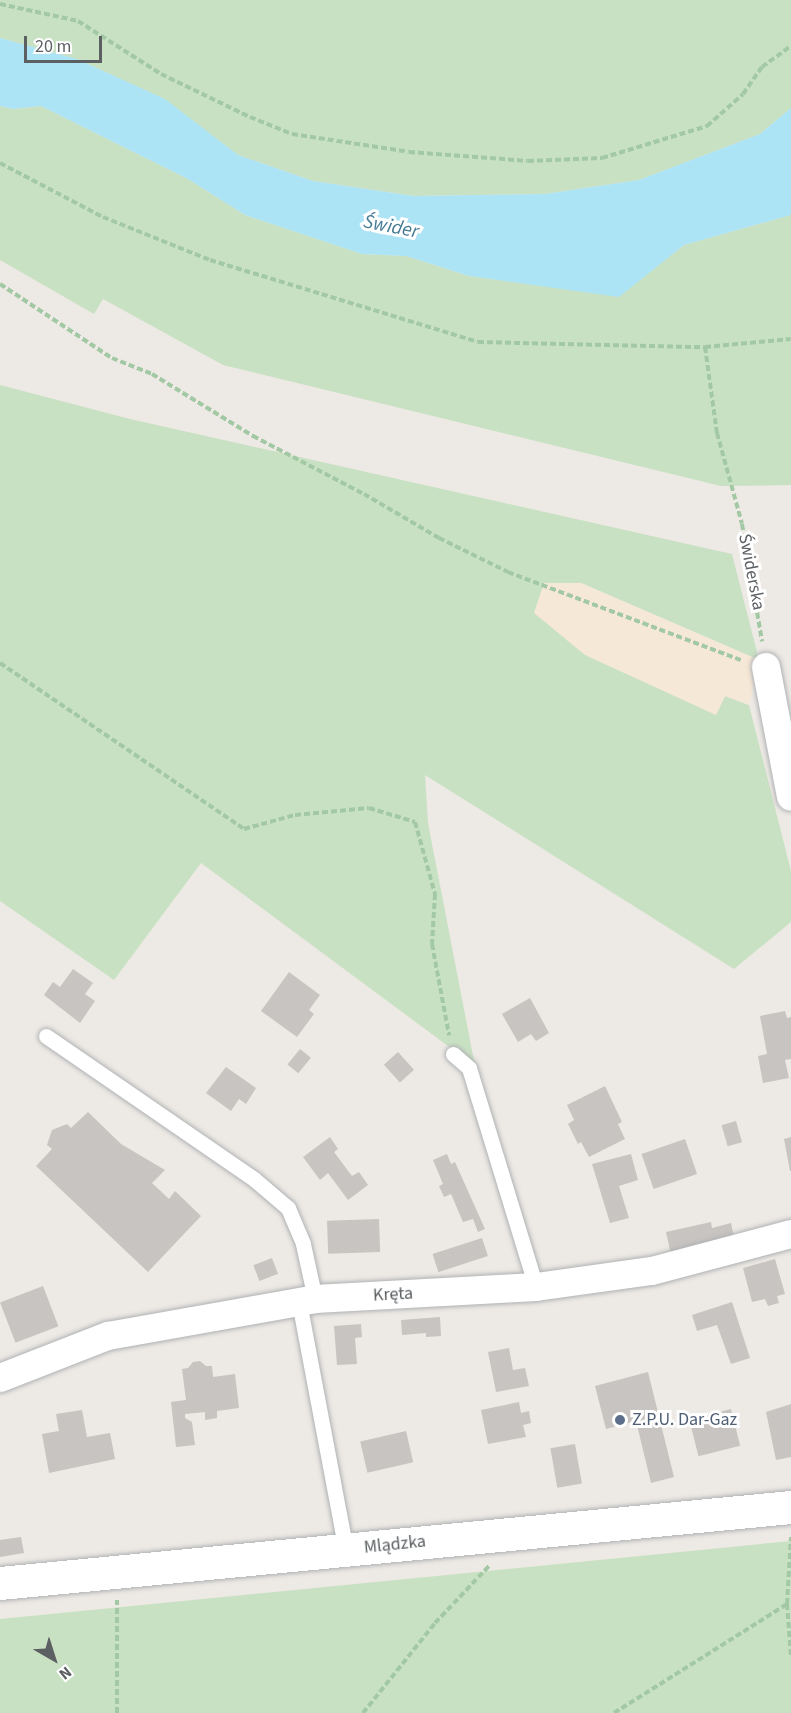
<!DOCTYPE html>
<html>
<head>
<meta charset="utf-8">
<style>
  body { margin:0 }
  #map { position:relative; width:791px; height:1713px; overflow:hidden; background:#ede9e4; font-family:"Source Sans 3",sans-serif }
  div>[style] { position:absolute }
  .green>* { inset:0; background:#c9e1c3 }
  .sand>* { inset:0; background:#f6e8d6 }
  .water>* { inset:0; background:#ace4f5 }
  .building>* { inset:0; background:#c8c4c1; transform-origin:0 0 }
  .path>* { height:4px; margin-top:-2px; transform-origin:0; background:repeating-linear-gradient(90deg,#a2c9a4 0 6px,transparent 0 9px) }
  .roads { filter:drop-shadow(0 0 2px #afb2b5) drop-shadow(0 0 2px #afb2b5) }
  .lane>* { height:15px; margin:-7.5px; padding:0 7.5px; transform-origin:7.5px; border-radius:7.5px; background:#fff }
  .street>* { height:28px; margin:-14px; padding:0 14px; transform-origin:14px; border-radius:14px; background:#fff }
  .secondary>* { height:33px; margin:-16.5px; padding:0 16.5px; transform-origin:16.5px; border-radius:16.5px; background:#fff }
  .dots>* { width:16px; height:16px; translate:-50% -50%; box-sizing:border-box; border:3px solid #fff; border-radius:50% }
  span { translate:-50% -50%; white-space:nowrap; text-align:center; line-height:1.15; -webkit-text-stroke:6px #fff; paint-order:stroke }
  .street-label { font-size:18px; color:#5c6063 }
  .service-label { font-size:18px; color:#4e5e75 }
  .left { translate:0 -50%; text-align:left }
  .water-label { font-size:20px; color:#457b94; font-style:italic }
  .north { position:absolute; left:24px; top:1629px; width:60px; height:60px; -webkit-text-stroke:4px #fff; paint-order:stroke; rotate:141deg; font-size:16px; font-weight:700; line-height:24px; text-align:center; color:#5c6063 }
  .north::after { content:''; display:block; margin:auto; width:21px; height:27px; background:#5c6063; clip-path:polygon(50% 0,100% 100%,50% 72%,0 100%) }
  .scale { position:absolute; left:24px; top:36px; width:78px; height:27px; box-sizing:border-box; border:3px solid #5c6063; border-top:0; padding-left:8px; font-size:18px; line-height:21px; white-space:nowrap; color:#5c6063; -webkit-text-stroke:4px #fff; paint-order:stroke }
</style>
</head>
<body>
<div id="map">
  <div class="green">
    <div style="clip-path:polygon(0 0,791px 0,791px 108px,760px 134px,639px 180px,545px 194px,414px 196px,313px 181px,238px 155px,164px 99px,77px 59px,0 38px)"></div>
    <div style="clip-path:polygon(0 106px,13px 109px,41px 106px,188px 179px,245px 215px,362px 254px,406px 256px,469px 276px,619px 296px,684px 245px,791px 215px,791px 485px,721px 486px,223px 365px,103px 299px,94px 314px,0 260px)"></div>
    <div style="clip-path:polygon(0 385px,130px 419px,732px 554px,759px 660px,581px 583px,716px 714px,725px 696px,749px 705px,791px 871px,791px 922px,734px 969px,425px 775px,428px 823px,475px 1066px,201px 863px,114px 980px,0 901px)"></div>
    <div style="clip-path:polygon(791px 1541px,791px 1713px,0 1713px,0 1619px)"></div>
  </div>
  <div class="sand">
    <div style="clip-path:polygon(544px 583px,581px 583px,759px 660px,749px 705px,725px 696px,716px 715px,585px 655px,534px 613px)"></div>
  </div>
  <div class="water">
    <div style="clip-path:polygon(0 38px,77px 59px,165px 99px,238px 155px,313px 181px,414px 196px,545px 194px,639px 180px,760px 134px,791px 108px,791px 215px,684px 245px,619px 297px,469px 276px,406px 256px,362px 254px,245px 215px,188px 179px,41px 106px,13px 109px,0 106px)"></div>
  </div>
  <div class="building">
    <div style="clip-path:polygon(73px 969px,93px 983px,85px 994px,95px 1001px,80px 1023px,44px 995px,53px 982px,60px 987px)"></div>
    <div style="clip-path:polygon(289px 972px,320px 995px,309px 1010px,314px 1014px,297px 1037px,261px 1011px)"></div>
    <div style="clip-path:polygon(530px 998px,549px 1033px,536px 1041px,531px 1034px,518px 1042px,502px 1014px)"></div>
    <div style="clip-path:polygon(785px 1011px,787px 1018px,791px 1017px,791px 1059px,785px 1060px,789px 1078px,763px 1083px,758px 1056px,767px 1054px,760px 1016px)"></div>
    <div style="left:300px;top:1049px;width:14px;height:20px;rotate:39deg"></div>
    <div style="left:398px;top:1052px;width:24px;height:19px;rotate:48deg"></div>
    <div style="clip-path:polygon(226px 1067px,256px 1088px,246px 1104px,239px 1099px,231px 1111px,206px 1093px)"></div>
    <div style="clip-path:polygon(605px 1086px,622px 1122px,618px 1124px,625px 1139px,589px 1157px,581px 1142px,578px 1144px,568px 1124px,574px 1120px,567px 1105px)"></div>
    <div style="clip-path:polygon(88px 1112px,121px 1144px,165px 1170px,152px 1183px,169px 1199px,175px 1191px,201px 1216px,148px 1272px,36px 1166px,52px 1149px,47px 1145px,52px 1130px,67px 1124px,71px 1128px)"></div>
    <div style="left:736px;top:1121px;width:22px;height:15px;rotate:74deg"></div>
    <div style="clip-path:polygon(330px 1137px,338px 1149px,334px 1152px,352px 1176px,359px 1172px,368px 1185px,348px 1200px,328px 1173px,320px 1180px,303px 1157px)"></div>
    <div style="clip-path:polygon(791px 1137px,791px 1171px,790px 1171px,784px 1139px)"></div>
    <div style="left:685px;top:1139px;width:37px;height:46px;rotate:71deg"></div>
    <div style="clip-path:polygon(447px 1154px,451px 1164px,455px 1162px,485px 1229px,478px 1232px,473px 1219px,463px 1222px,451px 1194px,444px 1197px,439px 1186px,443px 1184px,433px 1160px)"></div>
    <div style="clip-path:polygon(631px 1154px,638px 1180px,619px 1186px,629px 1218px,610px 1223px,592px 1164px)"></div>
    <div style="left:379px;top:1219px;width:33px;height:52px;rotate:88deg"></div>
    <div style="clip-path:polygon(711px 1222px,712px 1228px,731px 1223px,735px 1241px,671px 1255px,666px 1232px)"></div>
    <div style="left:482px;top:1238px;width:19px;height:52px;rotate:72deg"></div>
    <div style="left:272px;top:1258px;width:17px;height:20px;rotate:69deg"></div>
    <div style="clip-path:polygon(775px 1259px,785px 1294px,777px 1296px,779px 1303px,768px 1306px,765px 1299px,752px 1302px,743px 1268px)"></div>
    <div style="left:43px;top:1286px;width:43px;height:46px;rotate:69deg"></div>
    <div style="clip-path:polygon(732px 1302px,750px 1358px,731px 1364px,717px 1325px,697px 1331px,692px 1315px)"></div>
    <div style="clip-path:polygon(440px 1317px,441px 1336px,426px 1337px,426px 1333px,402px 1335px,401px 1320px)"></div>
    <div style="clip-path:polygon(361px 1324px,362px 1337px,355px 1338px,357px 1364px,337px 1365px,334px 1326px)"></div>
    <div style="clip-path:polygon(509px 1348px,513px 1370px,525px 1368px,529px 1386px,496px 1392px,488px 1352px)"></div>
    <div style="clip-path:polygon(200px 1361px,206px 1366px,212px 1366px,213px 1377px,235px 1374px,239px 1408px,217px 1411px,217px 1418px,205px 1420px,205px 1412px,185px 1414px,185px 1418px,192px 1422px,195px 1445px,176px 1447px,171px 1402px,186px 1400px,182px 1369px,188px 1368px,193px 1362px)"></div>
    <div style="clip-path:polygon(648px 1372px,674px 1477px,651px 1483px,636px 1421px,606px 1429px,595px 1386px)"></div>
    <div style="clip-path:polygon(519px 1402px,521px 1413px,529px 1411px,531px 1423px,523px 1425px,526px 1437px,488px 1444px,481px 1410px)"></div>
    <div style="clip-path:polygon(791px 1404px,791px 1457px,776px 1460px,766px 1412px)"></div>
    <div style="left:731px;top:1409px;width:38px;height:43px;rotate:76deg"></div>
    <div style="clip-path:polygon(82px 1410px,87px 1437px,110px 1433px,115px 1459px,49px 1473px,42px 1434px,59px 1431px,56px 1414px)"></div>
    <div style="left:406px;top:1431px;width:32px;height:47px;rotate:77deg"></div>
    <div style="left:575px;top:1444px;width:40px;height:25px;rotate:80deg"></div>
    <div style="clip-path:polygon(21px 1537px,24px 1553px,0 1557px,0 1540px)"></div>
  </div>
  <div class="path">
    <div style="left:0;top:4px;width:80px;rotate:12.3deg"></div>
    <div style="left:78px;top:21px;width:98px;rotate:32.6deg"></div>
    <div style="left:161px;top:74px;width:99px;rotate:25.8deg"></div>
    <div style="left:250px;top:117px;width:45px;rotate:22deg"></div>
    <div style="left:292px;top:134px;width:118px;rotate:8.7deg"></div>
    <div style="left:409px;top:152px;width:119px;rotate:4.3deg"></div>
    <div style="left:528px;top:161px;width:74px;rotate:-2.3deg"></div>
    <div style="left:602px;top:158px;width:110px;rotate:-16.9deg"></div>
    <div style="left:707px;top:126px;width:48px;rotate:-41.6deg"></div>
    <div style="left:743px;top:94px;width:33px;rotate:-55deg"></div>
    <div style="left:762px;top:67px;width:36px;rotate:-36deg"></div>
    <div style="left:0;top:163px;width:116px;rotate:27.7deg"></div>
    <div style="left:103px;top:217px;width:115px;rotate:21.9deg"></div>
    <div style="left:210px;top:260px;width:280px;rotate:17deg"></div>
    <div style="left:478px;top:342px;width:227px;rotate:1.3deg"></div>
    <div style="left:705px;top:347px;width:86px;rotate:-5.3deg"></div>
    <div style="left:0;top:284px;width:134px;rotate:33.5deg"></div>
    <div style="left:112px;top:358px;width:43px;rotate:21.8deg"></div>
    <div style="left:152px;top:374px;width:119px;rotate:31.5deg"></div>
    <div style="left:253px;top:436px;width:125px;rotate:27.6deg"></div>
    <div style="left:364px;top:494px;width:87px;rotate:30.4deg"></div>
    <div style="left:439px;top:538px;width:77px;rotate:26.2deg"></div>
    <div style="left:508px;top:572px;width:249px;rotate:20.7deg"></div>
    <div style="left:705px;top:347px;width:87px;rotate:82.1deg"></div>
    <div style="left:717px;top:433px;width:94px;rotate:74.6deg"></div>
    <div style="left:742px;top:524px;width:119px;rotate:80.3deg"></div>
    <div style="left:0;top:663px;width:295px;rotate:34.2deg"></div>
    <div style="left:244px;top:829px;width:53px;rotate:-15.4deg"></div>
    <div style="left:295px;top:815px;width:74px;rotate:-5.4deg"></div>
    <div style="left:369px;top:808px;width:48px;rotate:16.9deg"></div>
    <div style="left:415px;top:822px;width:75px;rotate:74.5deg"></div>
    <div style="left:435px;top:894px;width:50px;rotate:93.4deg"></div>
    <div style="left:432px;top:944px;width:93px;rotate:79.4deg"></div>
    <div style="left:787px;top:1604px;width:52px;rotate:85.6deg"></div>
    <div style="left:117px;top:1713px;width:113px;rotate:-90deg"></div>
    <div style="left:363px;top:1713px;width:115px;rotate:-51.3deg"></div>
    <div style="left:435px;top:1623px;width:79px;rotate:-46.5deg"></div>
    <div style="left:614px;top:1713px;width:204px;rotate:-32.2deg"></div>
    <div style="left:787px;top:1604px;width:67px;rotate:-86.6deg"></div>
  </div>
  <div class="roads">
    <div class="lane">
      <div style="left:46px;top:1036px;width:252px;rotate:34.5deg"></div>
      <div style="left:254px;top:1179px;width:45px;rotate:40.5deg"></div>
      <div style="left:288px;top:1208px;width:39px;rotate:67deg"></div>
      <div style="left:303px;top:1244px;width:56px;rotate:77.7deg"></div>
      <div style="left:453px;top:1054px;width:21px;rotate:41deg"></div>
      <div style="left:469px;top:1068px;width:229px;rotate:73deg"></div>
      <div style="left:299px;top:1302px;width:252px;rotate:79.3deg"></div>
    </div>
    <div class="street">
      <div style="left:766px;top:667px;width:132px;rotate:79.1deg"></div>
      <div style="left:0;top:1378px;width:116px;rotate:-21.3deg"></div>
      <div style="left:108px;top:1336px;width:210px;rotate:-10.1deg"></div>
      <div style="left:315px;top:1299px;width:221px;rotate:-3.1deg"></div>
      <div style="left:536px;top:1287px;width:117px;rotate:-7.9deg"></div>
      <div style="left:652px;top:1271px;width:144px;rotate:-14.9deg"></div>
    </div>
    <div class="secondary">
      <div style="left:0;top:1583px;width:795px;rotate:-5.49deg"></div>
    </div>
  </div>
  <div class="dots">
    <div style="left:620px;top:1420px;background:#5c6f8a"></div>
  </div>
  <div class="street-label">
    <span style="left:751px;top:572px;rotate:79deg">Świderska</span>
    <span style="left:393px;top:1295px;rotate:-3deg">Kręta</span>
    <span style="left:395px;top:1545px;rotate:-6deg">Mlądzka</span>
  </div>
  <div class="service-label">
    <span class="left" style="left:632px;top:1420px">Z.P.U. Dar-Gaz</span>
  </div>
  <div class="water-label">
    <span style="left:391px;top:227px;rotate:11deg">Świder</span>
  </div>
  <div class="north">N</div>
  <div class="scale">20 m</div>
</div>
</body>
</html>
